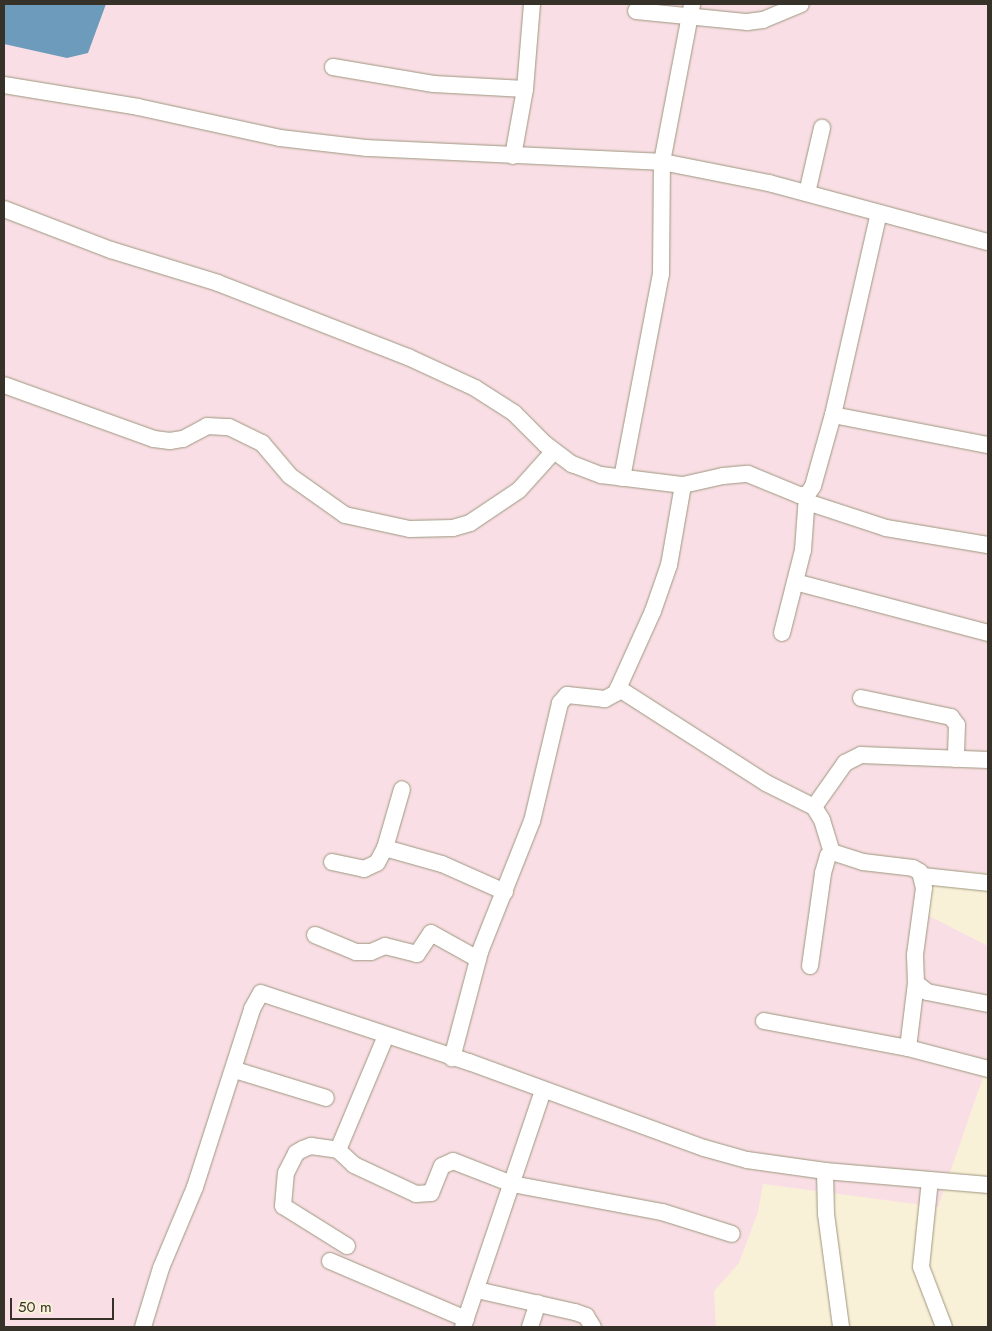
<!DOCTYPE html>
<html>
<head>
<meta charset="utf-8">
<style>
  body { margin:0 }
  #map { position:relative; width:992px; height:1331px; overflow:hidden; background:#f9f0d8; font-family:Jost,sans-serif }
  div>[style] { position:absolute }
  .education>* { inset:0; background:#f9dfe5 }
  .water>* { inset:0; background:#6d9bbb }
  .roads { filter:drop-shadow(0 0 1px #9e967f) drop-shadow(0 0 1px #9e967f) }
  .minor>* { height:16px; margin:-8px; padding:0 8px; transform-origin:8px; border-radius:8px; background:#fff }
  span { translate:-50% -50%; white-space:nowrap; text-align:center; line-height:1.15; -webkit-text-stroke:4.5px #f9f0d8; paint-order:stroke }
  .frame { position:absolute; inset:0; border:5px solid #363229; pointer-events:none }
  .scale { position:absolute; left:10px; top:1298px; width:104px; height:22px; box-sizing:border-box; border:2px solid #363229; border-top:0; padding-left:6px; font-size:15px; line-height:18px; white-space:nowrap; color:#363229; -webkit-text-stroke:4px #f9f0d8; paint-order:stroke }
</style>
</head>
<body>
<div id="map">
  <div class="education">
    <div style="clip-path:polygon(4px 4px,988px 4px,988px 873px,949px 871px,928px 892px,929px 916px,988px 946px,988px 1063px,938px 1207px,763px 1184px,758px 1212px,739px 1263px,714px 1291px,716px 1327px,4px 1327px)"></div>
  </div>
  <div class="water">
    <div style="clip-path:polygon(4px 4px,106px 4px,88px 53px,67px 58px,4px 44px)"></div>
  </div>
  <div class="roads">
    <div class="minor">
      <div style="left:636px;top:11px;width:112px;rotate:5.7deg"></div>
      <div style="left:747px;top:22px;width:16px;rotate:-7deg"></div>
      <div style="left:763px;top:20px;width:41px;rotate:-22.8deg"></div>
      <div style="left:333px;top:67px;width:102px;rotate:9.6deg"></div>
      <div style="left:434px;top:84px;width:91px;rotate:3.1deg"></div>
      <div style="left:4px;top:85px;width:136px;rotate:9.3deg"></div>
      <div style="left:138px;top:107px;width:145px;rotate:12.3deg"></div>
      <div style="left:280px;top:138px;width:88px;rotate:6.6deg"></div>
      <div style="left:367px;top:148px;width:295px;rotate:2.7deg"></div>
      <div style="left:662px;top:162px;width:161px;rotate:-79.2deg"></div>
      <div style="left:513px;top:156px;width:68px;rotate:-79.8deg"></div>
      <div style="left:525px;top:89px;width:85px;rotate:-85.3deg"></div>
      <div style="left:807px;top:193px;width:67px;rotate:-77deg"></div>
      <div style="left:4px;top:209px;width:115px;rotate:21deg"></div>
      <div style="left:111px;top:250px;width:112px;rotate:17.1deg"></div>
      <div style="left:218px;top:283px;width:204px;rotate:21.3deg"></div>
      <div style="left:408px;top:357px;width:74px;rotate:24.8deg"></div>
      <div style="left:475px;top:388px;width:46px;rotate:32.7deg"></div>
      <div style="left:514px;top:413px;width:44px;rotate:45deg"></div>
      <div style="left:545px;top:444px;width:34px;rotate:37deg"></div>
      <div style="left:572px;top:464px;width:31px;rotate:21deg"></div>
      <div style="left:601px;top:475px;width:83px;rotate:7deg"></div>
      <div style="left:683px;top:485px;width:81px;rotate:99.9deg"></div>
      <div style="left:669px;top:565px;width:49px;rotate:109.2deg"></div>
      <div style="left:653px;top:611px;width:90px;rotate:114.3deg"></div>
      <div style="left:616px;top:693px;width:13px;rotate:151deg"></div>
      <div style="left:605px;top:699px;width:38px;rotate:-174deg"></div>
      <div style="left:567px;top:695px;width:11px;rotate:131deg"></div>
      <div style="left:560px;top:703px;width:121px;rotate:103.3deg"></div>
      <div style="left:532px;top:821px;width:141px;rotate:111.7deg"></div>
      <div style="left:480px;top:952px;width:110px;rotate:104.8deg"></div>
      <div style="left:4px;top:385px;width:159px;rotate:19.8deg"></div>
      <div style="left:154px;top:439px;width:16px;rotate:7deg"></div>
      <div style="left:170px;top:441px;width:13px;rotate:-9deg"></div>
      <div style="left:183px;top:439px;width:27px;rotate:-28deg"></div>
      <div style="left:207px;top:426px;width:22px;rotate:3deg"></div>
      <div style="left:229px;top:427px;width:37px;rotate:26deg"></div>
      <div style="left:262px;top:443px;width:43px;rotate:49.7deg"></div>
      <div style="left:290px;top:476px;width:67px;rotate:35.3deg"></div>
      <div style="left:345px;top:515px;width:66px;rotate:12.2deg"></div>
      <div style="left:410px;top:529px;width:43px;rotate:-1.3deg"></div>
      <div style="left:453px;top:528px;width:18px;rotate:-16deg"></div>
      <div style="left:470px;top:523px;width:59px;rotate:-34deg"></div>
      <div style="left:519px;top:490px;width:52px;rotate:-48.1deg"></div>
      <div style="left:833px;top:415px;width:207px;rotate:-77.2deg"></div>
      <div style="left:622px;top:478px;width:208px;rotate:-79.2deg"></div>
      <div style="left:661px;top:274px;width:112px;rotate:-89.5deg"></div>
      <div style="left:662px;top:162px;width:109px;rotate:11.1deg"></div>
      <div style="left:769px;top:183px;width:227px;rotate:15.1deg"></div>
      <div style="left:683px;top:485px;width:41px;rotate:-12.7deg"></div>
      <div style="left:723px;top:476px;width:25px;rotate:-5deg"></div>
      <div style="left:748px;top:474px;width:55px;rotate:22.4deg"></div>
      <div style="left:799px;top:495px;width:8px"></div>
      <div style="left:807px;top:495px;width:11px;rotate:-56deg"></div>
      <div style="left:813px;top:486px;width:74px;rotate:-74.3deg"></div>
      <div style="left:833px;top:415px;width:158px;rotate:11deg"></div>
      <div style="left:807px;top:502px;width:83px;rotate:18.2deg"></div>
      <div style="left:886px;top:528px;width:103px;rotate:9.5deg"></div>
      <div style="left:795px;top:582px;width:200px;rotate:14.8deg"></div>
      <div style="left:782px;top:633px;width:86px;rotate:-75.8deg"></div>
      <div style="left:803px;top:550px;width:55px;rotate:-85.8deg"></div>
      <div style="left:618px;top:688px;width:176px;rotate:32.7deg"></div>
      <div style="left:766px;top:783px;width:54px;rotate:26.6deg"></div>
      <div style="left:814px;top:807px;width:15px;rotate:58deg"></div>
      <div style="left:822px;top:820px;width:34px;rotate:73deg"></div>
      <div style="left:832px;top:852px;width:33px;rotate:18deg"></div>
      <div style="left:863px;top:862px;width:50px;rotate:6.8deg"></div>
      <div style="left:913px;top:868px;width:8px;rotate:30deg"></div>
      <div style="left:920px;top:872px;width:16px;rotate:76deg"></div>
      <div style="left:924px;top:888px;width:68px;rotate:97.7deg"></div>
      <div style="left:915px;top:955px;width:28px;rotate:88deg"></div>
      <div style="left:916px;top:983px;width:14px;rotate:39deg"></div>
      <div style="left:927px;top:992px;width:62px;rotate:11.1deg"></div>
      <div style="left:861px;top:698px;width:92px;rotate:11.9deg"></div>
      <div style="left:951px;top:717px;width:10px;rotate:53deg"></div>
      <div style="left:957px;top:725px;width:34px;rotate:92deg"></div>
      <div style="left:814px;top:807px;width:54px;rotate:-54.8deg"></div>
      <div style="left:845px;top:763px;width:18px;rotate:-27deg"></div>
      <div style="left:861px;top:755px;width:127px;rotate:2.3deg"></div>
      <div style="left:385px;top:848px;width:59px;rotate:15.7deg"></div>
      <div style="left:442px;top:864px;width:69px;rotate:24deg"></div>
      <div style="left:332px;top:862px;width:33px;rotate:12deg"></div>
      <div style="left:364px;top:869px;width:14px;rotate:-25deg"></div>
      <div style="left:377px;top:863px;width:17px;rotate:-62deg"></div>
      <div style="left:385px;top:848px;width:61px;rotate:-73.9deg"></div>
      <div style="left:923px;top:876px;width:65px;rotate:6.1deg"></div>
      <div style="left:315px;top:935px;width:44px;rotate:22.5deg"></div>
      <div style="left:356px;top:952px;width:15px"></div>
      <div style="left:371px;top:952px;width:15px;rotate:-23deg"></div>
      <div style="left:385px;top:946px;width:33px;rotate:14deg"></div>
      <div style="left:417px;top:954px;width:25px;rotate:-56deg"></div>
      <div style="left:431px;top:933px;width:54px;rotate:29deg"></div>
      <div style="left:810px;top:966px;width:94px;rotate:-82deg"></div>
      <div style="left:823px;top:873px;width:18px;rotate:-74deg"></div>
      <div style="left:828px;top:856px;width:6px;rotate:-45deg"></div>
      <div style="left:764px;top:1021px;width:147px;rotate:10.6deg"></div>
      <div style="left:908px;top:1048px;width:83px;rotate:14.7deg"></div>
      <div style="left:908px;top:1048px;width:65px;rotate:-83deg"></div>
      <div style="left:235px;top:1070px;width:95px;rotate:17.1deg"></div>
      <div style="left:338px;top:1150px;width:124px;rotate:-67.2deg"></div>
      <div style="left:825px;top:1171px;width:43px;rotate:88.7deg"></div>
      <div style="left:826px;top:1214px;width:114px;rotate:82.4deg"></div>
      <div style="left:930px;top:1180px;width:87px;rotate:95.9deg"></div>
      <div style="left:921px;top:1267px;width:64px;rotate:69deg"></div>
      <div style="left:347px;top:1246px;width:75px;rotate:-148deg"></div>
      <div style="left:283px;top:1206px;width:33px;rotate:-85deg"></div>
      <div style="left:286px;top:1173px;width:22px;rotate:-63deg"></div>
      <div style="left:296px;top:1153px;width:8px;rotate:-30deg"></div>
      <div style="left:303px;top:1149px;width:9px;rotate:-21deg"></div>
      <div style="left:311px;top:1146px;width:27px;rotate:8deg"></div>
      <div style="left:338px;top:1150px;width:22px;rotate:43deg"></div>
      <div style="left:354px;top:1165px;width:68px;rotate:25.1deg"></div>
      <div style="left:416px;top:1194px;width:15px;rotate:-4deg"></div>
      <div style="left:431px;top:1193px;width:29px;rotate:-68deg"></div>
      <div style="left:442px;top:1166px;width:12px;rotate:-24deg"></div>
      <div style="left:453px;top:1161px;width:63px;rotate:21.3deg"></div>
      <div style="left:512px;top:1184px;width:153px;rotate:10.6deg"></div>
      <div style="left:662px;top:1212px;width:73px;rotate:17.4deg"></div>
      <div style="left:330px;top:1261px;width:148px;rotate:23.1deg"></div>
      <div style="left:477px;top:1290px;width:100px;rotate:12.7deg"></div>
      <div style="left:575px;top:1312px;width:12px;rotate:20deg"></div>
      <div style="left:586px;top:1316px;width:13px;rotate:58deg"></div>
      <div style="left:143px;top:1327px;width:62px;rotate:-73deg"></div>
      <div style="left:161px;top:1268px;width:88px;rotate:-67.2deg"></div>
      <div style="left:195px;top:1187px;width:187px;rotate:-72.2deg"></div>
      <div style="left:252px;top:1009px;width:18px;rotate:-61deg"></div>
      <div style="left:261px;top:993px;width:219px;rotate:18.4deg"></div>
      <div style="left:469px;top:1062px;width:250px;rotate:20.1deg"></div>
      <div style="left:704px;top:1148px;width:45px;rotate:15.6deg"></div>
      <div style="left:747px;top:1160px;width:79px;rotate:8deg"></div>
      <div style="left:825px;top:1171px;width:164px;rotate:4.9deg"></div>
      <div style="left:463px;top:1327px;width:249px;rotate:-71.3deg"></div>
      <div style="left:530px;top:1327px;width:25px;rotate:-72deg"></div>
    </div>
  </div>
  <div class="frame"></div>
  <div class="scale">50 m</div>
</div>
</body>
</html>
